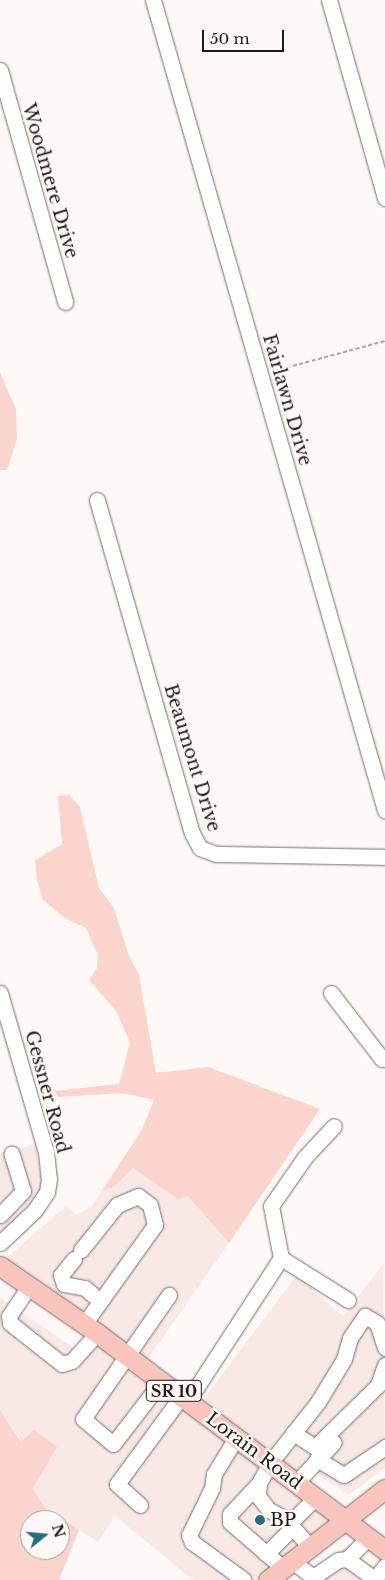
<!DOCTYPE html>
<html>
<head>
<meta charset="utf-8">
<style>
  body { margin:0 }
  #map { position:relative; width:385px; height:1580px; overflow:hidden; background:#fef8f7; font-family:"Libre Baskerville",serif }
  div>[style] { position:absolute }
  .built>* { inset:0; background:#f8e9e7 }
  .green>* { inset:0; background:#fbd4cd }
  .path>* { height:2px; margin-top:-1px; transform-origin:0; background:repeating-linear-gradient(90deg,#aba5a4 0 4px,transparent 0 6.5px) }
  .roads { filter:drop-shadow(0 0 1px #796c6a) drop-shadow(0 0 1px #796c6a) }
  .minor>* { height:15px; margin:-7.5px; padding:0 7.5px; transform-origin:7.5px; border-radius:7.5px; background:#fff }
  .major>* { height:19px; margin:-9.5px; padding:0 9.5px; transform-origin:9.5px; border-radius:9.5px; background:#f9c4bc }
  .dots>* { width:14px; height:14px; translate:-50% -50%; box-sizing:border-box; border:2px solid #fef8f7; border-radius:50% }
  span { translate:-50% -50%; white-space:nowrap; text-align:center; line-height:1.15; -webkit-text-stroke:5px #fef8f7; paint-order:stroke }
  .shield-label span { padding:1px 4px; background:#fef8f7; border:1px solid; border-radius:4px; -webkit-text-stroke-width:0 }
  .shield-label { font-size:16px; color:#1f1918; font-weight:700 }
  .street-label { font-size:18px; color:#1f1918 }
  .poi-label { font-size:18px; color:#1f1918 }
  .left { translate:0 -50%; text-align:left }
  .north { position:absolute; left:20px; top:1510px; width:50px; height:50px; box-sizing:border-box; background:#fef8f7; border:1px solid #a59f9e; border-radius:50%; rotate:73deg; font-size:14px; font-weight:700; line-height:20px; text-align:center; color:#1f1918 }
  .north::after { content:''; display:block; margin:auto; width:18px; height:22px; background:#266f7a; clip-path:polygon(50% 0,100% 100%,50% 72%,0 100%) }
  .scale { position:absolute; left:202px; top:30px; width:82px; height:22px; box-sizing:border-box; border:2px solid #1f1918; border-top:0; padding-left:6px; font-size:15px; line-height:18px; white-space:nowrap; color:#1f1918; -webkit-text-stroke:4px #fef8f7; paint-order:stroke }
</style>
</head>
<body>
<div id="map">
  <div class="built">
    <div style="clip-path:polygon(36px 1144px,42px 1182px,38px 1193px,31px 1206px,0 1233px,0 1153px)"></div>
    <div style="clip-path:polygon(133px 1168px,178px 1198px,188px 1196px,229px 1243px,145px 1363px,3px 1261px,66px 1206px,76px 1215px,91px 1207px,101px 1192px,115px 1186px)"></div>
    <div style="clip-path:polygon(383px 1264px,385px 1468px,349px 1495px,303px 1465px,293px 1476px,199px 1405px,297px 1275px,343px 1316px)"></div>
    <div style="clip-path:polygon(0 1297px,84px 1355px,98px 1339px,340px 1520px,263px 1580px,193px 1580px,115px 1516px,98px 1542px,44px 1507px,33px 1488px,22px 1442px,0 1410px)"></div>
    <div style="clip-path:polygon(345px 1547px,385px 1575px,385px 1580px,304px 1580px)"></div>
  </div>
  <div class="green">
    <div style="clip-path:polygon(0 373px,16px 409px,17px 439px,7px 470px,0 470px)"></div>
    <div style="clip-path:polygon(69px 795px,80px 807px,99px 888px,114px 908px,129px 956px,139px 975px,156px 1073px,208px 1067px,320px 1109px,229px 1243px,188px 1196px,178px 1199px,133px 1168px,115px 1186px,101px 1192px,142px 1130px,154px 1100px,122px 1093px,58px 1097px,54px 1091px,119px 1084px,130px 1042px,116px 1011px,89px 980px,97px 968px,98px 955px,86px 928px,65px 918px,43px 900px,37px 880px,35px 860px,62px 844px,58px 796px)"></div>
    <div style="clip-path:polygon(evenodd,0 1410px,21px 1442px,34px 1430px,57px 1447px,33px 1488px,44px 1507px,79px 1530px,59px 1580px,0 1580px,0 1410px,30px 1520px,60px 1520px,60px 1550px,30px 1550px,30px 1520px)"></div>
  </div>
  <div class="path">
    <div style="left:274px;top:371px;width:115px;rotate:-15.1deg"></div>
  </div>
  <div class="roads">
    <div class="minor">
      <div style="left:153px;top:0;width:843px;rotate:74.02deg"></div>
      <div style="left:329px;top:0;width:206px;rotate:74.2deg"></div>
      <div style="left:0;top:70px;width:241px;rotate:74.3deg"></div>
      <div style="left:97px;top:500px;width:346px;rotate:74.1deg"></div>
      <div style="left:192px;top:833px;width:17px;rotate:62deg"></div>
      <div style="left:200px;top:848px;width:17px;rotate:21deg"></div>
      <div style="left:216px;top:854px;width:169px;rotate:1deg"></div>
      <div style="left:0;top:993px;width:166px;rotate:73.9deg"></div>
      <div style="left:46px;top:1152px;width:27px;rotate:84deg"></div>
      <div style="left:49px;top:1179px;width:13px;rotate:99deg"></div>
      <div style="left:47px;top:1192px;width:22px;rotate:124deg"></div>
      <div style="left:35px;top:1210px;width:48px;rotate:136.7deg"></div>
      <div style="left:331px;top:993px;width:83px;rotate:52.3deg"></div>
      <div style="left:382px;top:1059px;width:3px"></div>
      <div style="left:0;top:1215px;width:33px;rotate:-46deg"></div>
      <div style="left:23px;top:1191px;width:39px;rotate:-107deg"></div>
      <div style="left:81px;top:1250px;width:58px;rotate:-51.3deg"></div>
      <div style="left:117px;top:1205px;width:23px;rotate:-23deg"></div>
      <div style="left:138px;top:1196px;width:15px;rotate:37deg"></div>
      <div style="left:150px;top:1205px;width:21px;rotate:76deg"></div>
      <div style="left:155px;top:1225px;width:122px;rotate:125.6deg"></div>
      <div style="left:281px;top:1258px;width:79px;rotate:32.1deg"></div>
      <div style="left:74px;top:1259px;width:21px;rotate:129deg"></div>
      <div style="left:61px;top:1275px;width:9px;rotate:72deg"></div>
      <div style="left:64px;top:1284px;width:21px;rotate:11deg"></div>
      <div style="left:85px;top:1288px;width:20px;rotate:41deg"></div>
      <div style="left:30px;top:1285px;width:37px;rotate:124deg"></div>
      <div style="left:9px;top:1316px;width:7px;rotate:82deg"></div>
      <div style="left:10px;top:1323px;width:66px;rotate:38.3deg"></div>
      <div style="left:62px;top:1364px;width:10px;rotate:-17deg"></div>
      <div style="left:72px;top:1361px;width:38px;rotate:-48deg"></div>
      <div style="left:161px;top:1382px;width:78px;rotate:127.7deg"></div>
      <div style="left:113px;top:1444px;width:39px;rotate:-140deg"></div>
      <div style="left:83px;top:1419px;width:151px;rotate:-55.3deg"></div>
      <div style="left:187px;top:1402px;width:172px;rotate:-56.9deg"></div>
      <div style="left:281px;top:1258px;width:53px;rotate:-100.9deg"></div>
      <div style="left:271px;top:1206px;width:60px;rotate:-55.2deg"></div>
      <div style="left:305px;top:1157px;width:42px;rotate:-46.9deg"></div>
      <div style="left:293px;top:1433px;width:26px;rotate:32deg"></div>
      <div style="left:315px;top:1447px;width:88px;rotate:-44.5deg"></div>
      <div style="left:378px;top:1385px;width:21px;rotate:-71deg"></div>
      <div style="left:236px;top:1438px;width:42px;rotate:121.4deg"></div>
      <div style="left:214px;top:1474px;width:14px;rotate:98deg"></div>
      <div style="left:212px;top:1488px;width:52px;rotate:116.1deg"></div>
      <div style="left:189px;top:1535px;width:8px;rotate:67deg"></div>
      <div style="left:192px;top:1542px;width:64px;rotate:36.2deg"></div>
      <div style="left:317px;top:1459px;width:31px;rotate:31deg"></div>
      <div style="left:344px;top:1475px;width:50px;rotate:-34.3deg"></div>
      <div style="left:297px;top:1482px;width:54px;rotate:-47.2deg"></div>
      <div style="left:259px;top:1483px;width:42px;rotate:133.1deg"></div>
      <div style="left:230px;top:1514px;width:8px;rotate:90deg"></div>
      <div style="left:230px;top:1522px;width:70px;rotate:41deg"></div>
      <div style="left:316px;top:1497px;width:28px;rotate:135deg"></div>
      <div style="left:296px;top:1517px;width:10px;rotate:169deg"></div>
      <div style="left:286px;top:1519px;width:19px;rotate:-152deg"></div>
      <div style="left:269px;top:1510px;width:18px;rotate:-128deg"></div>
      <div style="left:258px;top:1496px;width:13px;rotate:-86deg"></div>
      <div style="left:259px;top:1483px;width:23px;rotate:-61deg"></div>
      <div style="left:270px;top:1463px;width:78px;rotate:-51.8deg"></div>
      <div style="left:318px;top:1402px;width:50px;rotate:-58.8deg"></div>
      <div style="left:344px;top:1359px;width:22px;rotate:-74deg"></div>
      <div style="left:350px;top:1338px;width:27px;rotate:-56deg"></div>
      <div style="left:365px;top:1316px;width:14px;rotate:30deg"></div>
      <div style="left:377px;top:1323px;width:26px;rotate:72deg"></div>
      <div style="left:140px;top:1505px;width:31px;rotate:-138deg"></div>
      <div style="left:117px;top:1484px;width:108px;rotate:-53.7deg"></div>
      <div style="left:286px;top:1520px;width:36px;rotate:48deg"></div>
      <div style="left:369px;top:1537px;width:31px;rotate:135deg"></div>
      <div style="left:347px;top:1559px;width:34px;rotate:36deg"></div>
      <div style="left:266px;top:1554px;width:37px;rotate:-45deg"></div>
      <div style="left:292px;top:1561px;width:31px;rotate:37deg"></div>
      <div style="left:313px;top:1577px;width:30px;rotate:-34deg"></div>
      <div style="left:338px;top:1560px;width:9px;rotate:-6deg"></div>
      <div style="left:374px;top:1580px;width:18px;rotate:-52deg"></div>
    </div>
    <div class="major">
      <div style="left:0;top:1266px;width:118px;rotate:34.6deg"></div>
      <div style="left:97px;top:1333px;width:361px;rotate:37deg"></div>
      <div style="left:268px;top:1580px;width:148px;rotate:-37.9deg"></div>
    </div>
  </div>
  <div class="dots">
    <div style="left:260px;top:1520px;background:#266f7a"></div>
  </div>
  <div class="shield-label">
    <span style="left:174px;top:1391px">SR 10</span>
  </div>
  <div class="street-label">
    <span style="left:50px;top:181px;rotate:74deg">Woodmere Drive</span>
    <span style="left:287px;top:400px;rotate:74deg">Fairlawn Drive</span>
    <span style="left:192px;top:758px;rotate:73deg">Beaumont Drive</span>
    <span style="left:47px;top:1092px;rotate:75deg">Gessner Road</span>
    <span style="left:254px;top:1451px;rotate:37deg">Lorain Road</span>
  </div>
  <div class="poi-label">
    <span class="left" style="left:270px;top:1520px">BP</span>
  </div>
  <div class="north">N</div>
  <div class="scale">50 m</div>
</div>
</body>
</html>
